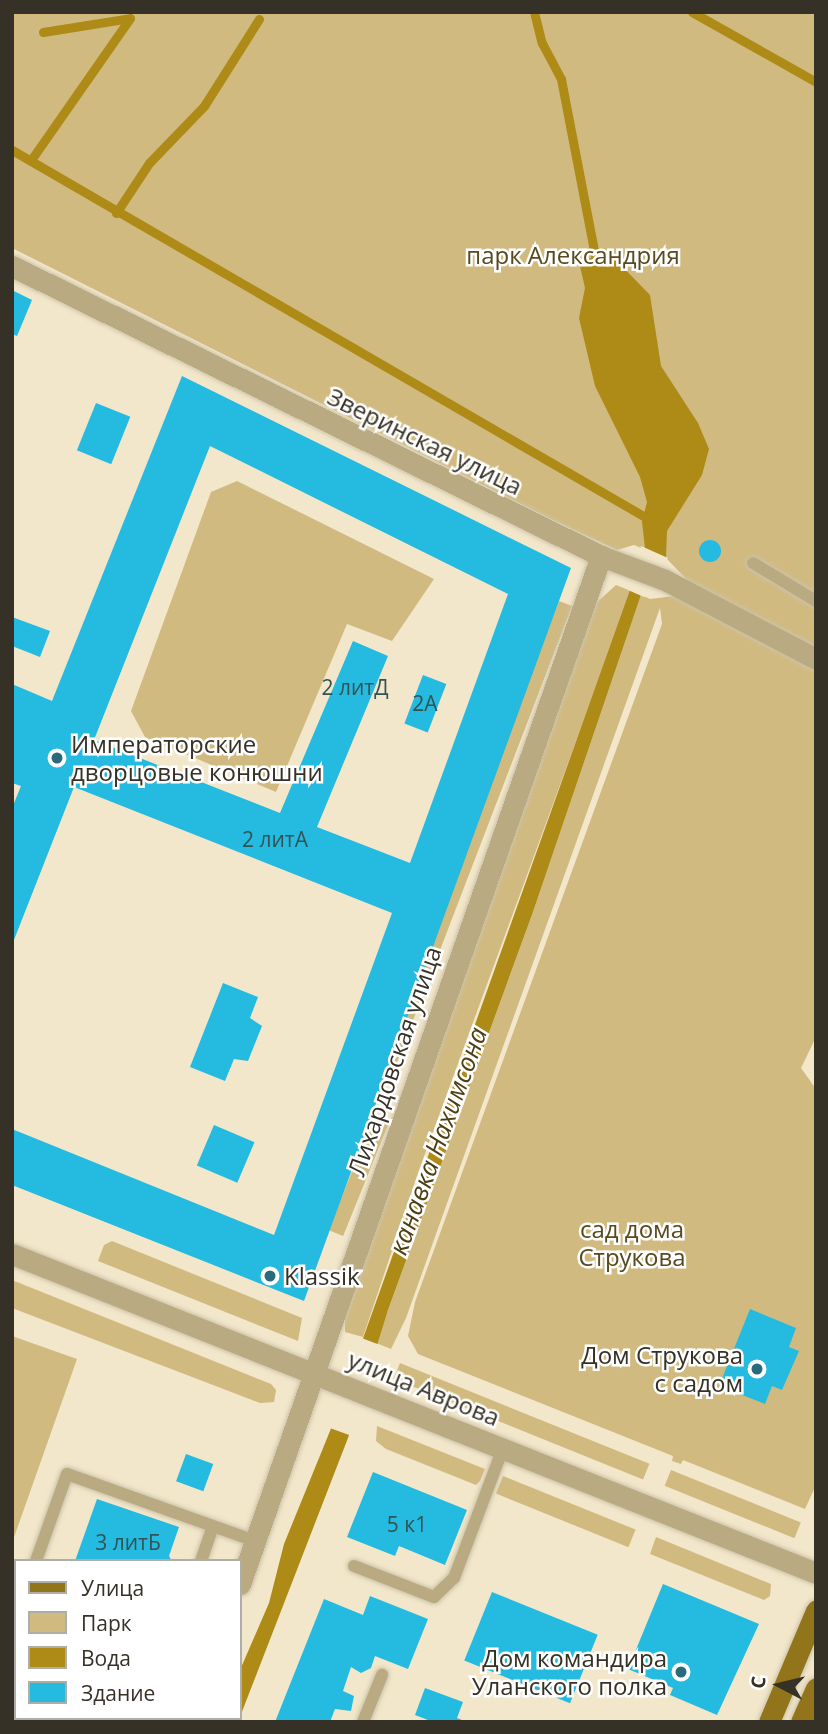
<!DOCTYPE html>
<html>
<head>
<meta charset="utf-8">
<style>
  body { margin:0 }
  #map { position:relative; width:828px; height:1734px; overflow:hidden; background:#f2e7ca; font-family:"Open Sans",sans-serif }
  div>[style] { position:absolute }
  .green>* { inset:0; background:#d1ba80; transform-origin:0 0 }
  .water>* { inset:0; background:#ae8a16 }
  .pier>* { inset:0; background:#f2e7ca }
  .stream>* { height:9px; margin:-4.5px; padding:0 4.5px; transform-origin:4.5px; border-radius:4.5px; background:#ae8a16 }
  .building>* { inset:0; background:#25bae0; transform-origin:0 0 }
  .round { border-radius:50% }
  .roads { filter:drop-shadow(0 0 2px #ccc3a9) drop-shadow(0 0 2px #ccc3a9) }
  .service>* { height:12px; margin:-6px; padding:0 6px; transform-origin:6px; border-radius:6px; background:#baaa82 }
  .minor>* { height:21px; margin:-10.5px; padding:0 10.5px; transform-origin:10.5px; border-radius:10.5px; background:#baaa82 }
  .primary>* { height:21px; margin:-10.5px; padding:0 10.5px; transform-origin:10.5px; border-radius:10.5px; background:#92741a }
  .dots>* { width:19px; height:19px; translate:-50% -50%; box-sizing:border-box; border:4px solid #fff; border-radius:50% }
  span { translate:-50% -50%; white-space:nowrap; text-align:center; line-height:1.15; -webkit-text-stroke:5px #fff; paint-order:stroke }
  .number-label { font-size:21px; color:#325354 }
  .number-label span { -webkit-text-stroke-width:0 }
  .park-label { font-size:24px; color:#58491e }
  .street-label { font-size:24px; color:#363126 }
  .poi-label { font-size:24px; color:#363126 }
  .left { translate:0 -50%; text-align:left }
  .right { translate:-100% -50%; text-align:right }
  .water-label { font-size:26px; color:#4d3e13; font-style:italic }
  .frame { position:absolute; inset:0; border:14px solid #363126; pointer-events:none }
  .legend { position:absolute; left:14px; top:1559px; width:228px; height:161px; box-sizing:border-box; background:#fff; border:2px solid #afada8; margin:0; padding:9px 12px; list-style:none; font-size:21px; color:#363126 }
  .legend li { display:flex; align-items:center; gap:14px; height:35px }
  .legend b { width:35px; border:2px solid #afada8 }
  .north { position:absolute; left:744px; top:1650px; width:70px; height:70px; -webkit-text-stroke:5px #fff; paint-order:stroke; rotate:277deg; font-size:19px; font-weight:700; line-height:28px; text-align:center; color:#363126 }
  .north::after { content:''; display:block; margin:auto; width:24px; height:32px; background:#363126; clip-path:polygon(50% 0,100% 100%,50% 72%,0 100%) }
</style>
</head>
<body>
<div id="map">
  <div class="green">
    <div style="clip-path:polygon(12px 12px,816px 12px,816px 651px,690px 583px,666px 558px,634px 545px,617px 550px,553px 520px,12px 248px)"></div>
    <div style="clip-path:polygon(237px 481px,434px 579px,392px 641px,347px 624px,276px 792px,145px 737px,131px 711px,211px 492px)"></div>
    <div style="clip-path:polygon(616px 585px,631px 591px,419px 1170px,363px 1337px,345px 1332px,345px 1308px,596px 603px)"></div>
    <div style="clip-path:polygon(641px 595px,650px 599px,674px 596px,816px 669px,816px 1037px,801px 1068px,816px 1089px,816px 1485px,805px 1509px,683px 1460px,681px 1464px,672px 1461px,673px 1456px,418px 1354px,408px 1336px,415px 1302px,662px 624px,660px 608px,406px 1318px,391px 1349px,376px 1343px,533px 912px)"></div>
    <div style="left:559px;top:601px;width:14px;height:508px;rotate:21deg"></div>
    <div style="left:374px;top:1117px;width:16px;height:122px;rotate:22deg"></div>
    <div style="clip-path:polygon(112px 1241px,302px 1318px,298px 1341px,98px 1261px,104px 1245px)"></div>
    <div style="clip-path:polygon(12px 1280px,271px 1384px,276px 1390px,274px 1402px,260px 1403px,12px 1308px)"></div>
    <div style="clip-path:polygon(12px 1336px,77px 1359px,12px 1543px)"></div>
    <div style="left:400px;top:1363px;width:269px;height:17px;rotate:22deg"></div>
    <div style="clip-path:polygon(377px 1426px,485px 1469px,480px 1481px,476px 1485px,386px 1449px,376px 1441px)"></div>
    <div style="left:671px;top:1470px;width:140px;height:17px;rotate:22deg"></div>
    <div style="left:503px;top:1476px;width:143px;height:19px;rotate:22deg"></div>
    <div style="clip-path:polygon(656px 1537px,771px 1584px,770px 1596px,764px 1600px,650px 1554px)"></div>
  </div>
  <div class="water">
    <div style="clip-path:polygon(601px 255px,611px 255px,650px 295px,661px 366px,698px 423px,709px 449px,702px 475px,667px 531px,666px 557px,641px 595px,533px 912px,388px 1310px,348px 1438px,238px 1722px,222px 1722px,240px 1718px,240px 1670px,269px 1603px,284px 1544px,330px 1431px,645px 548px,642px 522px,647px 502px,640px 477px,595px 386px,579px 318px,585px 288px,579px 262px)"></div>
  </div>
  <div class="pier">
    <div style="clip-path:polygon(641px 546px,668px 558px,644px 597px,628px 590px)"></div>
    <div style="clip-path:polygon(359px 1337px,380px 1345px,352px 1436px,327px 1427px)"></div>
  </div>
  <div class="stream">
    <div style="left:534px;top:12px;width:32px;rotate:76deg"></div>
    <div style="left:542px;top:43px;width:41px;rotate:62.2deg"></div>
    <div style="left:561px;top:79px;width:190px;rotate:79.1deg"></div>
    <div style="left:692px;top:12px;width:142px;rotate:29.4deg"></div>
    <div style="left:43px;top:32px;width:88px;rotate:-9.1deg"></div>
    <div style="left:12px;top:150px;width:740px;rotate:30.1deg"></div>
    <div style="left:31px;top:160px;width:173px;rotate:-55.1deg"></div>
    <div style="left:116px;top:213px;width:60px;rotate:-56.6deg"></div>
    <div style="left:149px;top:163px;width:79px;rotate:-46deg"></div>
    <div style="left:204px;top:106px;width:103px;rotate:-57.7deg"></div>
  </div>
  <div class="building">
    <div style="clip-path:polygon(12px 290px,32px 300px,17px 336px,12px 334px)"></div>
    <div style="clip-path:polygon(evenodd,182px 376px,571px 568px,304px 1301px,12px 1185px,12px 1129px,274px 1235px,392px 913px,74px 787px,12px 945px,12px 808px,21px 786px,12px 783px,12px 684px,52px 701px,182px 376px,210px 446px,508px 594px,410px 863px,317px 827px,388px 656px,353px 641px,280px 813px,94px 740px,210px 446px)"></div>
    <div style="left:96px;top:403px;width:37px;height:51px;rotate:22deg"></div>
    <div class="round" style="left:699px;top:540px;width:22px;height:22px"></div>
    <div style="clip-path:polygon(12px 617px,50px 631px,40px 657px,12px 646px)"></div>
    <div style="left:423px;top:675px;width:25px;height:52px;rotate:21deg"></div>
    <div style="clip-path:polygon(223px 983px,258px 997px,250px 1018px,262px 1026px,248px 1061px,234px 1059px,225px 1081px,190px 1067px)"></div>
    <div style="left:214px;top:1125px;width:44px;height:44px;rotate:23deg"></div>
    <div style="clip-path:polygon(750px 1309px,796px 1328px,789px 1347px,799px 1351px,782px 1390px,772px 1386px,765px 1404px,719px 1386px)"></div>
    <div style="left:186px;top:1454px;width:29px;height:29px;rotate:20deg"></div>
    <div style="clip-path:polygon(373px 1472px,467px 1510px,445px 1565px,399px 1546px,395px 1556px,347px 1537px)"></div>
    <div style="clip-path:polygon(97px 1499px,179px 1527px,169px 1556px,172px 1561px,75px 1561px)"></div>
    <div style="clip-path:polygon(663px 1584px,759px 1624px,717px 1715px,670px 1695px,673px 1688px,628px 1669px)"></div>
    <div style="left:492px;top:1592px;width:114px;height:74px;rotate:22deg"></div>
    <div style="clip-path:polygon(370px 1596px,428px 1619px,408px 1669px,375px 1656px,371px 1668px,361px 1673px,351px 1667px,343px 1691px,354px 1696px,351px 1711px,335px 1709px,330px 1722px,275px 1722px,324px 1599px,363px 1615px)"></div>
    <div style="clip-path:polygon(425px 1688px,463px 1702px,457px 1718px,467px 1722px,433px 1722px,415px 1715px)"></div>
    <div style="clip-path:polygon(15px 1709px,16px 1718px,117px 1718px,12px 1722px)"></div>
  </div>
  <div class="roads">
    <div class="service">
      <div style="left:753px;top:563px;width:74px;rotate:31.1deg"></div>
      <div style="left:36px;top:1561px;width:92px;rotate:-70.4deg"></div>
      <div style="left:67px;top:1474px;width:200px;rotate:19.6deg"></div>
      <div style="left:201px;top:1561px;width:36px;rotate:-71deg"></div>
      <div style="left:354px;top:1566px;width:86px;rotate:21.2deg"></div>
      <div style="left:434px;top:1597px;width:28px;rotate:-44deg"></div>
      <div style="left:454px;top:1578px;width:139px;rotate:-69.3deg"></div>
      <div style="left:12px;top:1629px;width:11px;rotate:-68deg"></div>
      <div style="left:146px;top:1722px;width:4px;rotate:-76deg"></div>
      <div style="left:363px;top:1722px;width:51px;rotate:-68deg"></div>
    </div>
    <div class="minor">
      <div style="left:12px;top:266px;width:657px;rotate:26.21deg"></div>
      <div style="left:601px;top:556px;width:68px;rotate:20.6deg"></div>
      <div style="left:665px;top:580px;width:170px;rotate:27.6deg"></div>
      <div style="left:12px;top:1254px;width:865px;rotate:21.64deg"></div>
      <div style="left:240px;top:1584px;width:1090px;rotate:-70.65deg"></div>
      <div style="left:192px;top:1722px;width:4px;rotate:-76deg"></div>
    </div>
    <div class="primary">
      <div style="left:769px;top:1722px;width:121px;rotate:-67.1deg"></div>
      <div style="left:801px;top:1722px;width:37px;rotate:-66deg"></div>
    </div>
  </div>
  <div class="dots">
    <div style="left:57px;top:758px;background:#296a7d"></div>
    <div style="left:270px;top:1276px;background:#296a7d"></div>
    <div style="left:757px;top:1369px;background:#296a7d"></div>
    <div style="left:681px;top:1672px;background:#296a7d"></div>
  </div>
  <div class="number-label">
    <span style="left:355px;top:687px">2 литД</span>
    <span style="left:425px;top:703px">2А</span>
    <span style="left:275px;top:839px">2 литА</span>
    <span style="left:407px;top:1524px">5 к1</span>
    <span style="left:128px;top:1542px">3 литБ</span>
  </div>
  <div class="park-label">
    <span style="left:573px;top:255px">парк Александрия</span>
    <span style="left:632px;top:1243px">сад дома<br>Струкова</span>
  </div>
  <div class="street-label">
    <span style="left:425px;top:441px;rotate:26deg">Зверинская улица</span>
    <span style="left:394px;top:1061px;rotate:-71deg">Лихардовская улица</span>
    <span style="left:424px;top:1388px;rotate:22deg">улица Аврова</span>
  </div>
  <div class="poi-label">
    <span class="left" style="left:71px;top:758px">Императорские<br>дворцовые конюшни</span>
    <span class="left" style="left:284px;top:1276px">Klassik</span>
    <span class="right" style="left:743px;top:1369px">Дом Струкова<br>с садом</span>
    <span class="right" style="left:667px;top:1672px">Дом командира<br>Уланского полка</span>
  </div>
  <div class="water-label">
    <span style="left:438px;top:1141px;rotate:-70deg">канавка Нахимсона</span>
  </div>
  <div class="frame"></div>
  <ul class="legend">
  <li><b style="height:9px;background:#92741a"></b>Улица</li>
  <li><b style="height:19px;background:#d1ba80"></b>Парк</li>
  <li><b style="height:19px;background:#ae8a16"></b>Вода</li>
  <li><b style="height:19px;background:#25bae0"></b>Здание</li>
  </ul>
  <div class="north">С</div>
</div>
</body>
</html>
